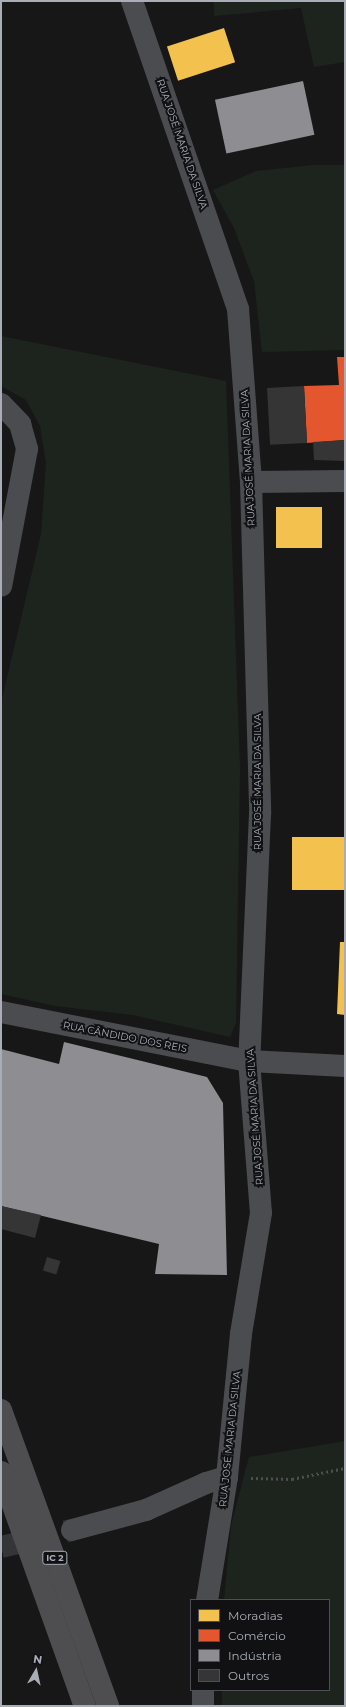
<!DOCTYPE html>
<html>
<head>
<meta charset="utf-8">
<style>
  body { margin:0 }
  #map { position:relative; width:346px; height:1707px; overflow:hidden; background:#171717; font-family:Montserrat,sans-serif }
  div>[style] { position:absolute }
  .green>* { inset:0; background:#1d241e }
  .homes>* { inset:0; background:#f2c14e; transform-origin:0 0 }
  .shops>* { inset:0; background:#e4572e }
  .industry>* { inset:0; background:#8d8d92; transform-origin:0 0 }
  .building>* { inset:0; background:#353536; transform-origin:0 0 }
  .minor-tunnel>* { height:22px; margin-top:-11px; transform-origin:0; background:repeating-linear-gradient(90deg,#343537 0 22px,transparent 0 33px) }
  .path>* { height:2.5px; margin-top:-1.25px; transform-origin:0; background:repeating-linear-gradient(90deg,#4d4e52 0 2px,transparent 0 5px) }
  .minor>* { height:22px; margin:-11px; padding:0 11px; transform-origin:11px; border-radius:11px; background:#4b4c50 }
  .highway>* { height:22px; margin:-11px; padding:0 11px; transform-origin:11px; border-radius:11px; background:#4e4e51 }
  span { translate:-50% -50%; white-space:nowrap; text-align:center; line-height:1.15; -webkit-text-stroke:4px #111113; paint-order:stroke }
  .shield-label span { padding:1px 3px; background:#111113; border:1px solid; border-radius:3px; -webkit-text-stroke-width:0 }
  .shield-label { font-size:9px; color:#a8adb8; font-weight:700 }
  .street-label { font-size:10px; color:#a8adb8 }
  .frame { position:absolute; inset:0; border:2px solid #a8adb8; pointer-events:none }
  .legend { position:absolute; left:190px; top:1599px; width:140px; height:92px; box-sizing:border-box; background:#111113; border:1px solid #4d4f55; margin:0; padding:5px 7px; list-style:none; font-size:12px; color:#a8adb8 }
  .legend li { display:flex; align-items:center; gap:8px; height:20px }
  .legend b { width:20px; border:1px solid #4d4f55 }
  .north { position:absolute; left:16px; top:1651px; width:40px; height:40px; -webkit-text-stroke:3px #111113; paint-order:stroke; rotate:9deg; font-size:11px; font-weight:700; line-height:16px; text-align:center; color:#a8adb8 }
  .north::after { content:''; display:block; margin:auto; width:14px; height:18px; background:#a8adb8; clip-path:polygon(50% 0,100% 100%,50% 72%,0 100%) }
</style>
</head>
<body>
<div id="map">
  <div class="green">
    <div style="clip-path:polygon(214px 1px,345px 1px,345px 62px,314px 67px,301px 8px,214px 16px)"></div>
    <div style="clip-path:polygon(314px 165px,345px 165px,345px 350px,262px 352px,254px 281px,234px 228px,213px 190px,256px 171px)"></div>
    <div style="clip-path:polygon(1px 336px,226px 381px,240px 768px,236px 1023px,230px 1037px,133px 1015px,55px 1006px,1px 994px,1px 703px,41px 534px,46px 463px,40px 426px,26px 400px,1px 386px)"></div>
    <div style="clip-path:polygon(345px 1441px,345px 1706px,222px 1706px,222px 1690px,329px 1690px,329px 1600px,224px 1600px,231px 1526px,249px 1457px)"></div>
  </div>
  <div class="homes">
    <div style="left:224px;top:28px;width:36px;height:60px;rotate:72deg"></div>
    <div style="left:276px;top:507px;width:46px;height:41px"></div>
    <div style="left:292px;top:837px;width:53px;height:53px"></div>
    <div style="clip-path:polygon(340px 942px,345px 942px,345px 1015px,337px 1014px)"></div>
  </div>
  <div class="shops">
    <div style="clip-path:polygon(337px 357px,345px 357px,345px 440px,307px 443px,304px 386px,339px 385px)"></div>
  </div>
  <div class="industry">
    <div style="left:303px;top:81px;width:55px;height:90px;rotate:78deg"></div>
    <div style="clip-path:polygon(64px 1042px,207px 1077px,223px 1103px,227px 1275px,155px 1274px,159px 1244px,1px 1206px,1px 1049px,59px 1064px)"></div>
  </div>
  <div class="building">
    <div style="left:304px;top:386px;width:57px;height:37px;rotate:87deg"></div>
    <div style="clip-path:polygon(345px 440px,345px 461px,314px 460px,313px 442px)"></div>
    <div style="clip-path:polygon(1px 1206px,41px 1215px,35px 1238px,1px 1229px)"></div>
    <div style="left:47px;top:1257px;width:14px;height:14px;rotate:17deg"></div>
  </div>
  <div class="minor-tunnel">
    <div style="left:1px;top:1547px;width:73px;rotate:-13.5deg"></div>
  </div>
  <div class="path">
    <div style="left:251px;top:1478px;width:41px;rotate:1.4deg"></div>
    <div style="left:292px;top:1479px;width:54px;rotate:-11.7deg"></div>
  </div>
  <div class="minor">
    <div style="left:132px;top:1px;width:326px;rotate:71deg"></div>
    <div style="left:238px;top:309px;width:173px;rotate:85.7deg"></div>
    <div style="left:251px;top:482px;width:332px;rotate:88.4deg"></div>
    <div style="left:260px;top:814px;width:247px;rotate:92.5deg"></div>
    <div style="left:249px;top:1061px;width:152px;rotate:85.5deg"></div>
    <div style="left:261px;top:1213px;width:123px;rotate:99.4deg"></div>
    <div style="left:241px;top:1334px;width:144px;rotate:95.6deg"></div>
    <div style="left:227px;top:1477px;width:125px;rotate:99.2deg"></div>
    <div style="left:1px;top:404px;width:28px;rotate:46deg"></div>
    <div style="left:20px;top:424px;width:26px;rotate:74deg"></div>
    <div style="left:27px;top:449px;width:139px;rotate:100.7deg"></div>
    <div style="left:251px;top:482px;width:94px;rotate:-0.6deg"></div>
    <div style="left:1px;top:1012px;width:253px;rotate:11.2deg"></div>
    <div style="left:249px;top:1061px;width:96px;rotate:3deg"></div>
    <div style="left:72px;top:1530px;width:77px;rotate:-15.1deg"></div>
    <div style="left:146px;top:1510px;width:66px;rotate:-24.2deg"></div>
    <div style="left:206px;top:1483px;width:22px;rotate:-16deg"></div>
    <div style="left:203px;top:1706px;width:16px;rotate:-90deg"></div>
  </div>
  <div class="highway">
    <div style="left:1px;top:1410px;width:315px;rotate:70.1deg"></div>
    <div style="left:1px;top:1472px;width:249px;rotate:70.3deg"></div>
  </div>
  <div class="shield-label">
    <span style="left:55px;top:1558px">IC 2</span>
  </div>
  <div class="street-label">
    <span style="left:182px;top:144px;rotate:71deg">RUA JOSÉ MARIA DA SILVA</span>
    <span style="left:248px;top:458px;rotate:-93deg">RUA JOSÉ MARIA DA SILVA</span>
    <span style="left:258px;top:782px;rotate:-90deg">RUA JOSÉ MARIA DA SILVA</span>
    <span style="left:125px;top:1037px;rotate:11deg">RUA CÂNDIDO DOS REIS</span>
    <span style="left:255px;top:1117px;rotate:-94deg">RUA JOSÉ MARIA DA SILVA</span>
    <span style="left:230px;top:1439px;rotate:-84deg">RUA JOSÉ MARIA DA SILVA</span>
  </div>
  <div class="frame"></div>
  <ul class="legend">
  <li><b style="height:11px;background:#f2c14e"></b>Moradias</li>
  <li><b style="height:11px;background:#e4572e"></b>Comércio</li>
  <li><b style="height:11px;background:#8d8d92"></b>Indústria</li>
  <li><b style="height:11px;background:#353536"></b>Outros</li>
  </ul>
  <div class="north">N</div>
</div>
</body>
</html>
